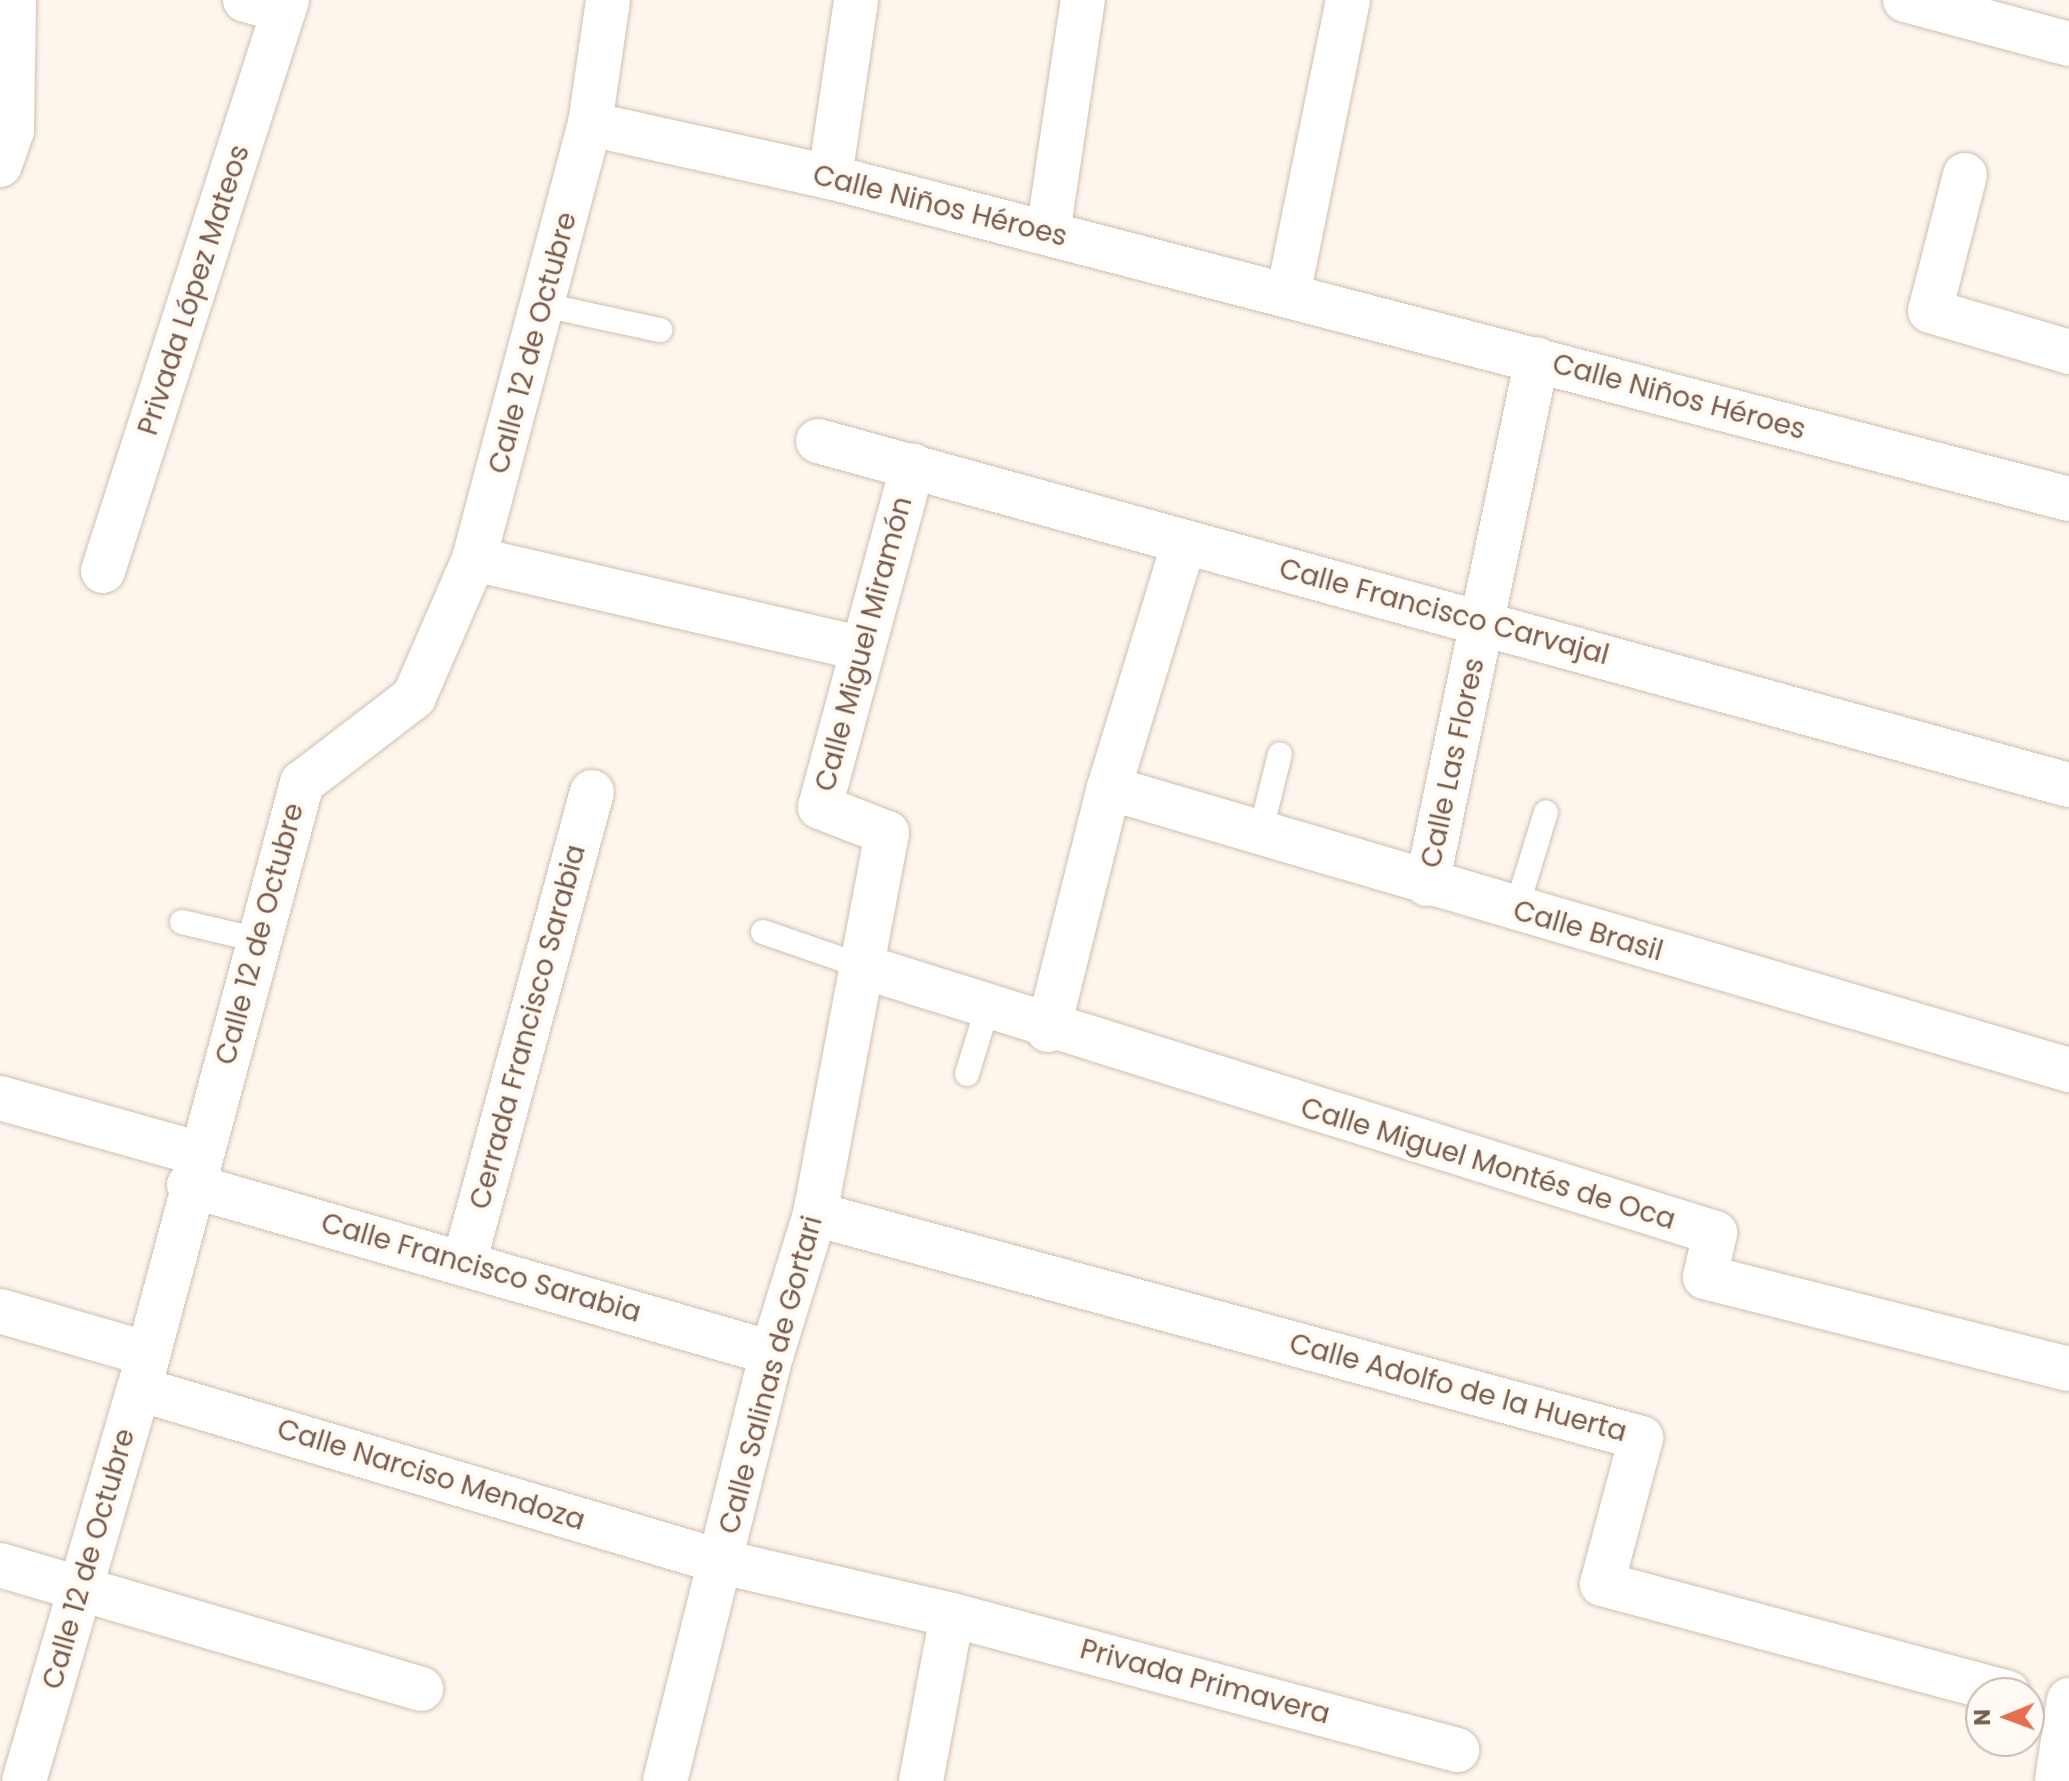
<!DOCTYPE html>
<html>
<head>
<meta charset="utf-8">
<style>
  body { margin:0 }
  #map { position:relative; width:2069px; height:1781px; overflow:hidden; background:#fdf6ec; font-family:Poppins,sans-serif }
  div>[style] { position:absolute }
  .roads { filter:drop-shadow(0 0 2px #d1beb0) drop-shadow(0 0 2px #d1beb0) }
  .service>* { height:24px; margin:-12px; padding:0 12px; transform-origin:12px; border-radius:12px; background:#fff }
  .minor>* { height:44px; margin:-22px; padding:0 22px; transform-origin:22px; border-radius:22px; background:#fff }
  .tertiary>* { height:44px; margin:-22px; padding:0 22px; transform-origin:22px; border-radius:22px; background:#fff }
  span { translate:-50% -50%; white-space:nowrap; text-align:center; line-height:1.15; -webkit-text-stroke:8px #fffaf3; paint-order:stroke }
  .street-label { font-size:28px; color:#7a5c4d }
  .north { position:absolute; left:1965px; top:1677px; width:80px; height:80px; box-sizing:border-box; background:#fffaf3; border:2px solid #cabbb1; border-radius:50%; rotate:269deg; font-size:22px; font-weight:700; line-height:32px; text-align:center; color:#7a5c4d }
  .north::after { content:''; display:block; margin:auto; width:28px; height:36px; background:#e76f51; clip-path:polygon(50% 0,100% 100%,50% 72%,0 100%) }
</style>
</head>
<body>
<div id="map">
  <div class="roads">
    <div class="service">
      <div style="left:544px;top:305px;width:119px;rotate:12.2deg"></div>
      <div style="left:1260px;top:834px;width:82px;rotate:-76deg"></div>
      <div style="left:1516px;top:910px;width:102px;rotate:-73deg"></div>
      <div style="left:182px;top:922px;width:78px;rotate:13.3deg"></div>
      <div style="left:763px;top:932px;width:104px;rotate:19.1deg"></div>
      <div style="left:967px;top:1074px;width:68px;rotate:-72.9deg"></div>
    </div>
    <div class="minor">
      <div style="left:245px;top:0;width:40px;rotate:14.4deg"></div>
      <div style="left:1905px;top:0;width:170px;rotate:15deg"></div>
      <div style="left:0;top:165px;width:36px;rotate:-71deg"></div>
      <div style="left:12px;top:131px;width:131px;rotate:-89.1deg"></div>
      <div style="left:1965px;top:175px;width:140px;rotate:104.4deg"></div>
      <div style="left:1930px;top:311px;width:145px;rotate:16.4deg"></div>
      <div style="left:830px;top:177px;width:179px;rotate:-81.6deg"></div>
      <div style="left:1048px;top:233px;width:236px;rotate:-81.5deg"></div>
      <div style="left:1288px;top:295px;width:301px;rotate:-78.5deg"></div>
      <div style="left:818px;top:441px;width:1297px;rotate:15.38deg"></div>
      <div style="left:474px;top:559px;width:394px;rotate:13deg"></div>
      <div style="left:103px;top:571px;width:600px;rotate:-72.14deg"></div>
      <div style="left:1109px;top:788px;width:1001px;rotate:16.37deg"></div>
      <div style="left:1427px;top:884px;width:536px;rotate:-78.17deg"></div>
      <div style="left:861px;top:966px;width:895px;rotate:17.36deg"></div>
      <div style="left:1715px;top:1233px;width:45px;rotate:102.8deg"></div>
      <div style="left:1705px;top:1277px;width:375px;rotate:14.2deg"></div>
      <div style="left:1048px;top:1030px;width:250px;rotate:-75.9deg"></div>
      <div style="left:1109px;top:788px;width:253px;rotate:-73deg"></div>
      <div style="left:0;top:1098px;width:208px;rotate:15.6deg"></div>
      <div style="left:189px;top:1185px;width:607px;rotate:16.08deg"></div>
      <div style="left:815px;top:1214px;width:856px;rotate:15.17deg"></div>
      <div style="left:1641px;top:1438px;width:151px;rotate:105deg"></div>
      <div style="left:1602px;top:1584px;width:420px;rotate:15deg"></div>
      <div style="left:464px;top:1263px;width:488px;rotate:-74.8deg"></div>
      <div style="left:0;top:1311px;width:154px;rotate:16.2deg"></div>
      <div style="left:139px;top:1389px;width:608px;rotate:16.53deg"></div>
      <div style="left:722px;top:1562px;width:236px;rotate:13deg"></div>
      <div style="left:952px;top:1615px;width:523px;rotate:14.97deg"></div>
      <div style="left:0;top:1565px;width:439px;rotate:16.4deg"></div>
      <div style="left:665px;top:1781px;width:441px;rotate:-76deg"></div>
      <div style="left:772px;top:1353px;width:145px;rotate:-72.8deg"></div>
      <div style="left:815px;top:1214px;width:388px;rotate:-79.3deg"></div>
      <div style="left:887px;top:833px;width:72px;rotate:-158.8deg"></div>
      <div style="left:820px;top:807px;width:354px;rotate:-74.8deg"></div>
      <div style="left:921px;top:1781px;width:169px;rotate:-79.4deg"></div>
    </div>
    <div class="tertiary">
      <div style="left:590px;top:124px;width:246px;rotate:12.5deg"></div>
      <div style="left:830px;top:177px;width:1280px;rotate:14.57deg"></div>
      <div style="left:24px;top:1781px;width:409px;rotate:-73.7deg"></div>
      <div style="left:139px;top:1389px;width:628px;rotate:-74.95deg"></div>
      <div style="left:302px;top:783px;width:141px;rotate:-37.5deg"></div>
      <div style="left:414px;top:697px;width:150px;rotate:-66.5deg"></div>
      <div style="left:474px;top:559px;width:450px;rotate:-75.1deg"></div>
      <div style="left:590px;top:124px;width:125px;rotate:-81.7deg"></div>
      <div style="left:2057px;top:1781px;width:82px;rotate:-81.6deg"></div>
    </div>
  </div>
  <div class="street-label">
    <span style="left:940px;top:206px;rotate:14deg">Calle Niños Héroes</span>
    <span style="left:194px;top:290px;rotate:-72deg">Privada López Mateos</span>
    <span style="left:533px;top:343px;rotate:-75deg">Calle 12 de Octubre</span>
    <span style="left:1679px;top:397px;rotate:15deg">Calle Niños Héroes</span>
    <span style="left:1444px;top:612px;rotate:15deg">Calle Francisco Carvajal</span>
    <span style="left:864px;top:644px;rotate:-75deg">Calle Miguel Miramón</span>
    <span style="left:1453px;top:763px;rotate:-78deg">Calle Las Flores</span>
    <span style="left:1588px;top:931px;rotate:16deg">Calle Brasil</span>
    <span style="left:260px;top:934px;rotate:-75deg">Calle 12 de Octubre</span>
    <span style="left:528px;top:1027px;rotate:-75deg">Cerrada Francisco Sarabia</span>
    <span style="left:1488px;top:1164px;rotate:17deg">Calle Miguel Montés de Oca</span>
    <span style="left:481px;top:1268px;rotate:16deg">Calle Francisco Sarabia</span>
    <span style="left:771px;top:1375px;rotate:-75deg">Calle Salinas de Gortari</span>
    <span style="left:1458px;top:1388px;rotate:15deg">Calle Adolfo de la Huerta</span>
    <span style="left:431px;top:1475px;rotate:17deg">Calle Narciso Mendoza</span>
    <span style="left:89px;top:1559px;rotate:-74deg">Calle 12 de Octubre</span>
    <span style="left:1205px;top:1682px;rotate:15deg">Privada Primavera</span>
  </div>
  <div class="north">N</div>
</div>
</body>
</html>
